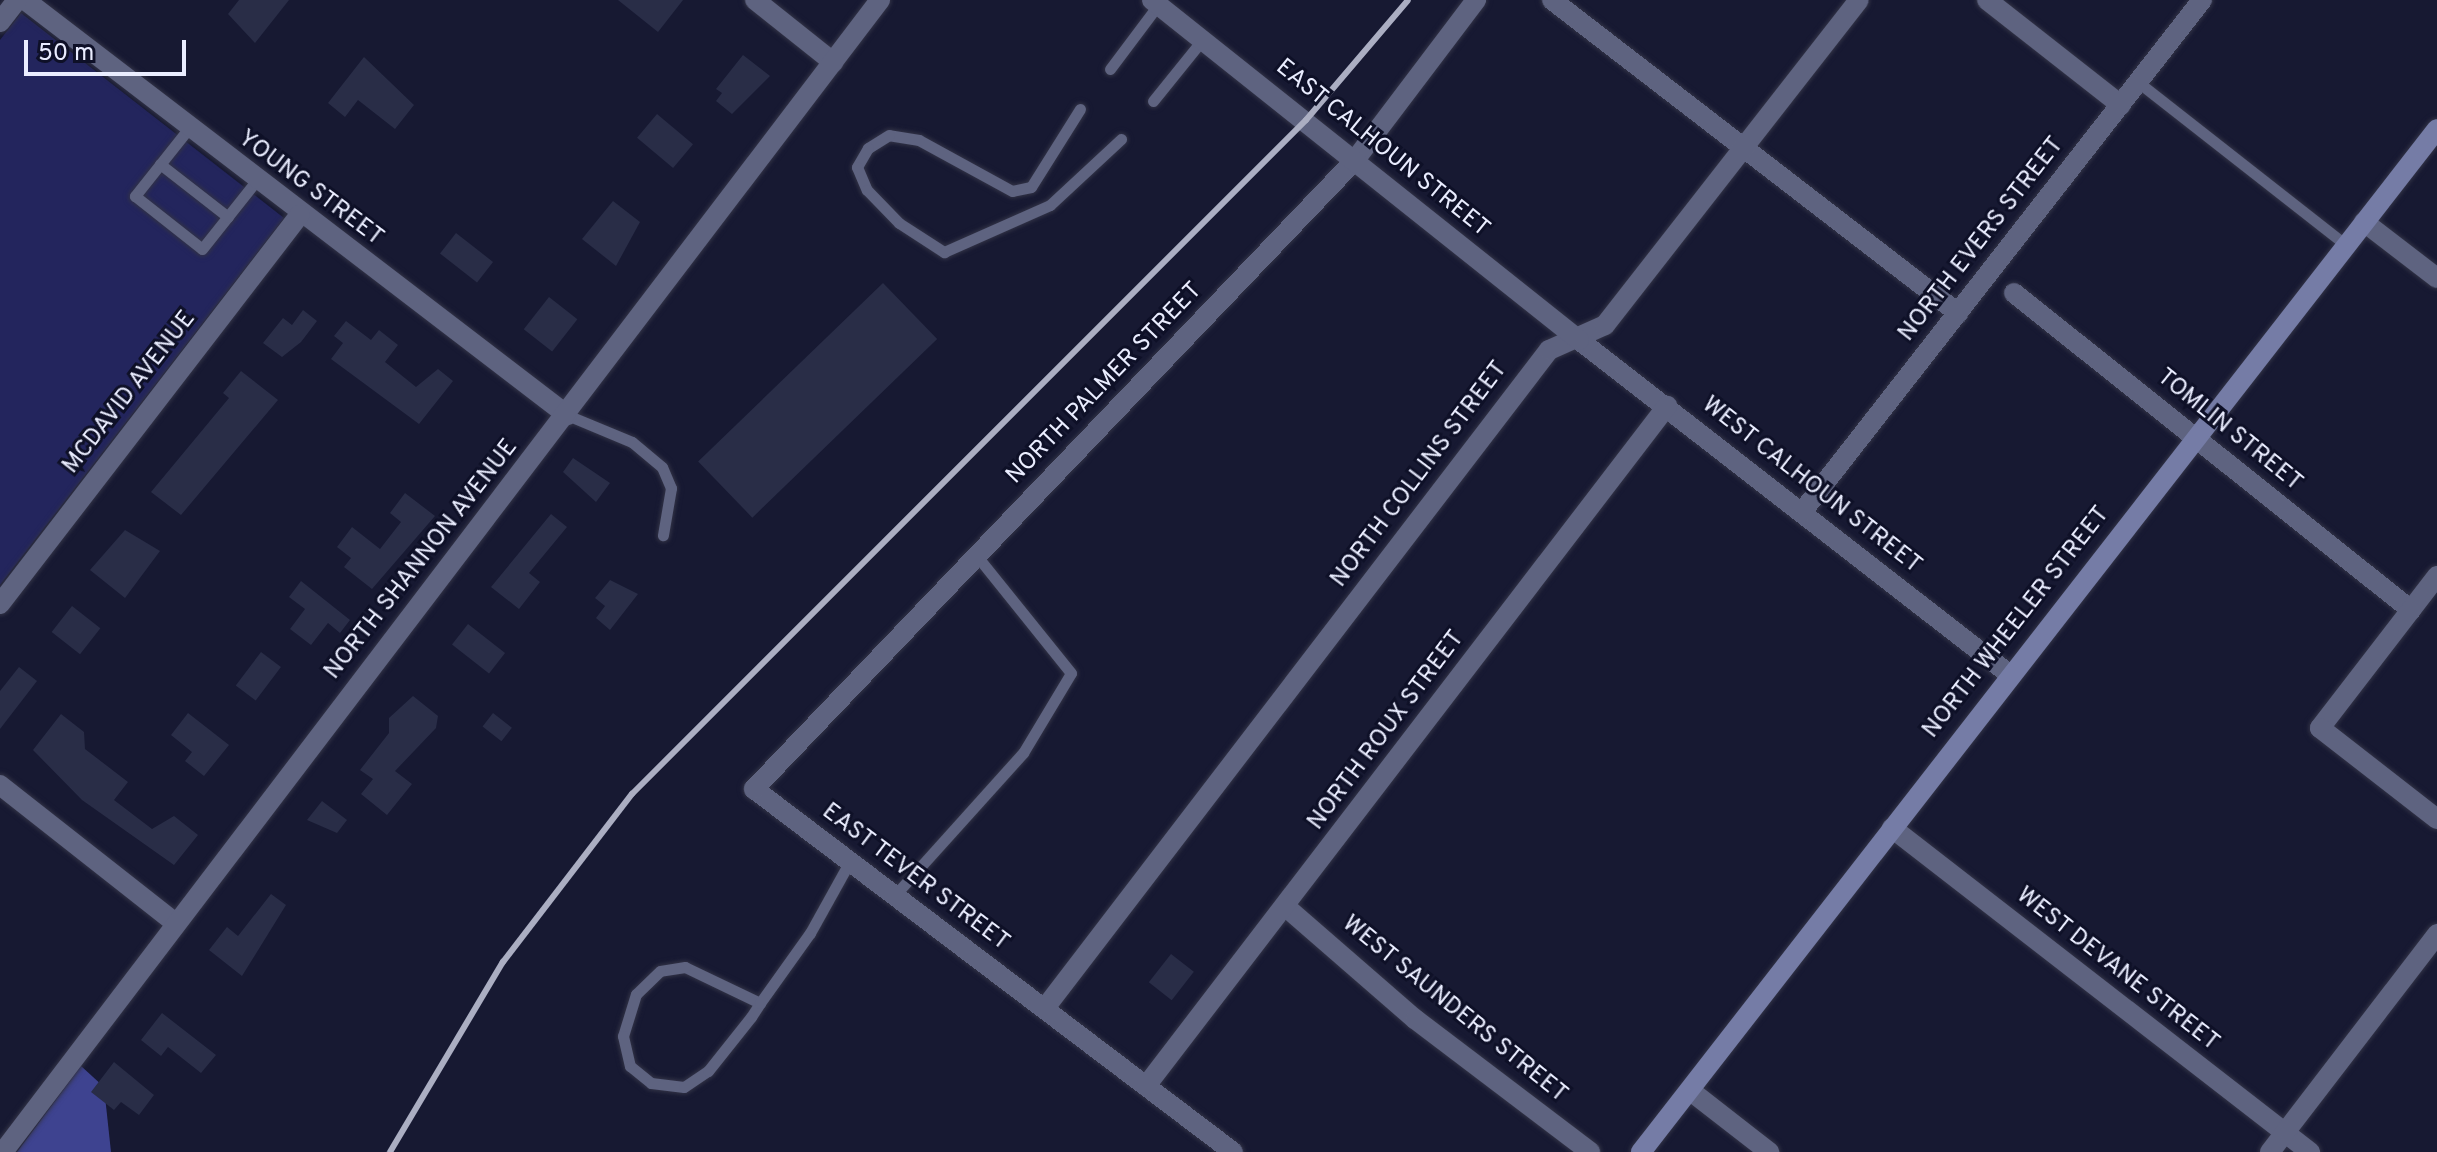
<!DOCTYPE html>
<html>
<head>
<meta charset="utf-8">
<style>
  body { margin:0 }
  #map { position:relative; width:2437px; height:1152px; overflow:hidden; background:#171932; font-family:Overpass,sans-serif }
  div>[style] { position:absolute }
  .green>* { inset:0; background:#23255d }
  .forest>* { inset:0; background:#3e4390 }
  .building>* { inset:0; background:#292d47; transform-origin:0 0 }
  .roads { filter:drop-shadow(0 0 2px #323346) drop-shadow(0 0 2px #323346) }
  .service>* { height:11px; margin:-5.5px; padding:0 5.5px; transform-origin:5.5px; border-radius:5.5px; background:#5e6380 }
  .minor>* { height:20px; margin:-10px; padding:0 10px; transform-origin:10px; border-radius:10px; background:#5e6380 }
  .tertiary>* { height:20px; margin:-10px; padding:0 10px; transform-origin:10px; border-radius:10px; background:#5e6380 }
  .secondary>* { height:20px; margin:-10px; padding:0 10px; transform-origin:10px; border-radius:10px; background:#757ca6 }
  .rail>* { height:6px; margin:-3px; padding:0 3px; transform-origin:3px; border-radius:3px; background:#abaec2 }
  span { translate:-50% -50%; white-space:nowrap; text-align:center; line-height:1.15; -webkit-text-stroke:6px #0e1027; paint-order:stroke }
  .street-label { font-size:24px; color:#eaedff }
  .scale { position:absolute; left:24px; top:40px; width:162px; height:36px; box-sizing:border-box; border:4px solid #eaedff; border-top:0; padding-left:10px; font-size:24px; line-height:28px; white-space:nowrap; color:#eaedff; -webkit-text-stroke:6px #0e1027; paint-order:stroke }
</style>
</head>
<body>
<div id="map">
  <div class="green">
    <div style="clip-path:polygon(21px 13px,284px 218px,0 585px,0 40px)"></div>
  </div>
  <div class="forest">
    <div style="clip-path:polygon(81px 1066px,104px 1087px,111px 1152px,17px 1152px)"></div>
  </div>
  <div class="building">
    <div style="clip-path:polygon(239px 0,289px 0,255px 43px,228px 14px)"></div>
    <div style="clip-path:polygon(618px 0,683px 0,658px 32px)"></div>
    <div style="clip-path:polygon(743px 55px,770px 76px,732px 114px,716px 101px,722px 93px,716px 89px)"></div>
    <div style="clip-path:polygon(364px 57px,414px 105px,395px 129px,358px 100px,345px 117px,328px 103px)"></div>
    <div style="left:657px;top:114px;width:47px;height:31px;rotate:40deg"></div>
    <div style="clip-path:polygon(613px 201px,640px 222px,616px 266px,582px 239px)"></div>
    <div style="left:456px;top:233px;width:47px;height:26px;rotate:38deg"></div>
    <div style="left:883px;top:283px;width:78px;height:257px;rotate:46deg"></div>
    <div style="left:549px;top:297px;width:36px;height:41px;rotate:38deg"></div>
    <div style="clip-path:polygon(303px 310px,317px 321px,301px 342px,282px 357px,263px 343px,283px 318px,292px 325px)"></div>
    <div style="clip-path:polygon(346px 321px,371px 340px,379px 330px,398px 345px,385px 362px,416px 387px,438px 369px,453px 381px,419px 424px,331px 359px,343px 343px,334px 336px)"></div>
    <div style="clip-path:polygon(241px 371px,278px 400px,181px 515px,151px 492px,229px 398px,223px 393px)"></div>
    <div style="clip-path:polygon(573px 458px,610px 483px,596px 502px,563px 472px)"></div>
    <div style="clip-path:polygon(405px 493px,435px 516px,372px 589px,344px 567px,351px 558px,337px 547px,352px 527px,380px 549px,401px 522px,390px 513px)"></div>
    <div style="clip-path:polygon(551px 514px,567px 527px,529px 573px,540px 582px,519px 609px,491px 587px)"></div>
    <div style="clip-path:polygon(125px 530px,160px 551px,125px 598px,90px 570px)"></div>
    <div style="clip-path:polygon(610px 580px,638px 594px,610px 630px,596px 618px,605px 606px,595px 598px)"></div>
    <div style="clip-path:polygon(301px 581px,350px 620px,340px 633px,328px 623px,311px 645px,290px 629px,305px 609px,289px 597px)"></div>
    <div style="left:72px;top:606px;width:36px;height:33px;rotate:38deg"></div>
    <div style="left:468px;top:624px;width:47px;height:26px;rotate:38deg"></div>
    <div style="left:261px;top:652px;width:25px;height:42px;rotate:37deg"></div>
    <div style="clip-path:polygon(19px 667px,37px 681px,0 729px,0 691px)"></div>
    <div style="clip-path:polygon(413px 696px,438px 716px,436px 728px,395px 771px,412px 784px,387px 815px,361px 794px,373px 779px,360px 770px,389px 733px,389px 718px)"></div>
    <div style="clip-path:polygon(188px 713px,229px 745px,204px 776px,185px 761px,192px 752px,171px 735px)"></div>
    <div style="left:493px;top:713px;width:24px;height:17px;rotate:38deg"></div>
    <div style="clip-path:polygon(61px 714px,84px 732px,85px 749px,128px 782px,114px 800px,152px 829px,174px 816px,198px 835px,174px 865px,82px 800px,33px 750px)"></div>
    <div style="clip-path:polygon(322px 801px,347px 820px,337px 833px,307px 820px)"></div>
    <div style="clip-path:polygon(271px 894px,286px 905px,242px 976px,209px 950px,227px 927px,238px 936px)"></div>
    <div style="left:1171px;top:954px;width:29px;height:36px;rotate:38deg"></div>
    <div style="clip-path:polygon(162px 1013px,216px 1055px,201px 1073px,168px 1047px,161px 1056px,141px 1040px)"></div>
    <div style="clip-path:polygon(114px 1062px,154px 1095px,139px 1115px,121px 1102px,114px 1110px,91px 1092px)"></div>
  </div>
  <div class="roads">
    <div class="service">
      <div style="left:1110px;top:69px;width:80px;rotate:-53.1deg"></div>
      <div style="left:2138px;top:82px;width:264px;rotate:38.1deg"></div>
      <div style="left:1153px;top:101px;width:80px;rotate:-51.1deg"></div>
      <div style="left:1080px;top:109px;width:92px;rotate:122.1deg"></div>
      <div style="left:1031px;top:187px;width:19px;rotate:168deg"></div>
      <div style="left:1012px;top:191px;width:106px;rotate:-151.3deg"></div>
      <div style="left:919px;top:140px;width:30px;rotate:-171deg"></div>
      <div style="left:889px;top:135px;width:25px;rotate:148deg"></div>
      <div style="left:868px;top:148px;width:22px;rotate:120deg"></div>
      <div style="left:857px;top:167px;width:25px;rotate:67deg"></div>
      <div style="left:867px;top:190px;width:46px;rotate:45.9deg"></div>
      <div style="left:899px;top:223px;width:54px;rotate:32.8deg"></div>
      <div style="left:944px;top:252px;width:116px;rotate:-23.9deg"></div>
      <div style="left:1050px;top:205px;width:97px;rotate:-42.9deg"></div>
      <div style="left:189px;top:128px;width:87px;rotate:128.5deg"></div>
      <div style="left:135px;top:196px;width:85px;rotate:38.3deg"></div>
      <div style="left:202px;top:249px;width:87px;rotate:-51.5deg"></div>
      <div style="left:160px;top:164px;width:86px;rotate:37.9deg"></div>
      <div style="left:567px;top:415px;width:70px;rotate:22.6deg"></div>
      <div style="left:632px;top:442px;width:39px;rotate:40deg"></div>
      <div style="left:662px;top:467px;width:23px;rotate:67deg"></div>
      <div style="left:671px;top:488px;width:48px;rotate:99.7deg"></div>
      <div style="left:895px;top:895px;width:191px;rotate:-48deg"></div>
      <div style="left:1023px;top:753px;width:93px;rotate:-59deg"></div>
      <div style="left:1071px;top:673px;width:150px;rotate:-128.8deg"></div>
      <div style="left:760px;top:1003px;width:83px;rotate:-154.4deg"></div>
      <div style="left:685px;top:967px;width:25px;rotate:171deg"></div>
      <div style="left:660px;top:971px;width:33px;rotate:136deg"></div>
      <div style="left:636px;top:994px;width:44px;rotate:107.2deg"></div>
      <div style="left:623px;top:1036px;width:31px;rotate:77deg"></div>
      <div style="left:630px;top:1066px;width:27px;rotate:39deg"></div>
      <div style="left:651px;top:1083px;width:33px;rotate:7deg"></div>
      <div style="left:684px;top:1087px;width:29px;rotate:-34deg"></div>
      <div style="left:708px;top:1071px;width:69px;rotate:-51.5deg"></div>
      <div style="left:751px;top:1017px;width:17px;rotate:-57deg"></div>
      <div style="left:760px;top:1003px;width:86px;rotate:-54.5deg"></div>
      <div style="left:810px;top:933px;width:82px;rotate:-60.9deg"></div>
    </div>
    <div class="minor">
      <div style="left:25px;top:0;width:683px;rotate:37.44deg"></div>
      <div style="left:755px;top:0;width:100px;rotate:38.5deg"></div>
      <div style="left:1552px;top:0;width:513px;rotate:37.63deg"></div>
      <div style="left:1987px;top:0;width:170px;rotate:38.1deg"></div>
      <div style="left:0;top:22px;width:28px;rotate:-52deg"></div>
      <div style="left:2364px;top:222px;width:92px;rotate:37.5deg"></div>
      <div style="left:2014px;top:293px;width:508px;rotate:38.61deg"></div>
      <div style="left:1579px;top:340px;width:544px;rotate:37.84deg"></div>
      <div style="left:1802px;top:512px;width:650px;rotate:-52deg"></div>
      <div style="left:2437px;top:576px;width:192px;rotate:127.6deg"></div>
      <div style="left:2320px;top:728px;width:148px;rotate:37.9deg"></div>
      <div style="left:0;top:604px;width:491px;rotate:-52.4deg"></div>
      <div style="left:0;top:785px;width:221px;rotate:38.2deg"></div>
      <div style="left:1892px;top:828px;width:529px;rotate:37.78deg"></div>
      <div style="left:1286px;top:907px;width:171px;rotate:41deg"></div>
      <div style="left:1415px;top:1019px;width:220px;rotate:37.2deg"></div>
      <div style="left:1045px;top:1008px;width:829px;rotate:-52.55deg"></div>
      <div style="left:1549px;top:350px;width:61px;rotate:-24.1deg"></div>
      <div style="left:1605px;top:325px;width:412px;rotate:-52deg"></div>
      <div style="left:1146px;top:1086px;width:857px;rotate:-52.54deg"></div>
      <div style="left:1692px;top:1092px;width:98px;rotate:37.9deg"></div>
      <div style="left:3px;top:1152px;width:1448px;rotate:-52.72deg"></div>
      <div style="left:1233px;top:1152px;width:601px;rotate:-142.84deg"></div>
      <div style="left:754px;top:789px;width:870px;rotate:-46.3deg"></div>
      <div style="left:1355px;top:160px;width:201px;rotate:-52.9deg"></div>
      <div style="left:2270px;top:1152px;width:275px;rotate:-52.5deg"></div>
    </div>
    <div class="tertiary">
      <div style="left:1152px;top:0;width:546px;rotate:38.53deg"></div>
    </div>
    <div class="secondary">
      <div style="left:1641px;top:1152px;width:1296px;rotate:-52.11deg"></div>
    </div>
  </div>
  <div class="rail">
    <div style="left:390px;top:1152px;width:221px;rotate:-59.3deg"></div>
    <div style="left:503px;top:962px;width:212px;rotate:-52.5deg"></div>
    <div style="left:632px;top:794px;width:953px;rotate:-45deg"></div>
    <div style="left:1306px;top:120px;width:157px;rotate:-49.6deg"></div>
  </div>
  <div class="street-label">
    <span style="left:1382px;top:149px;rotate:39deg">EAST CALHOUN STREET</span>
    <span style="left:310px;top:189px;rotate:37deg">YOUNG STREET</span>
    <span style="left:1982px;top:240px;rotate:-52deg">NORTH EVERS STREET</span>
    <span style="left:1105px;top:384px;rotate:-46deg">NORTH PALMER STREET</span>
    <span style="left:130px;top:393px;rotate:-52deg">MCDAVID AVENUE</span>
    <span style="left:2229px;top:431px;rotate:39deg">TOMLIN STREET</span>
    <span style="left:1420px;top:475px;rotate:-53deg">NORTH COLLINS STREET</span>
    <span style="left:1811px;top:486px;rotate:38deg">WEST CALHOUN STREET</span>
    <span style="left:422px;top:560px;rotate:-52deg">NORTH SHANNON AVENUE</span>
    <span style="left:2017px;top:623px;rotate:-52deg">NORTH WHEELER STREET</span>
    <span style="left:1387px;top:731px;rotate:-53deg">NORTH ROUX STREET</span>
    <span style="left:915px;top:878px;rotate:37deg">EAST TEVER STREET</span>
    <span style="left:2117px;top:970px;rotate:38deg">WEST DEVANE STREET</span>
    <span style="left:1454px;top:1010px;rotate:39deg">WEST SAUNDERS STREET</span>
  </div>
  <div class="scale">50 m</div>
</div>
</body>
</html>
